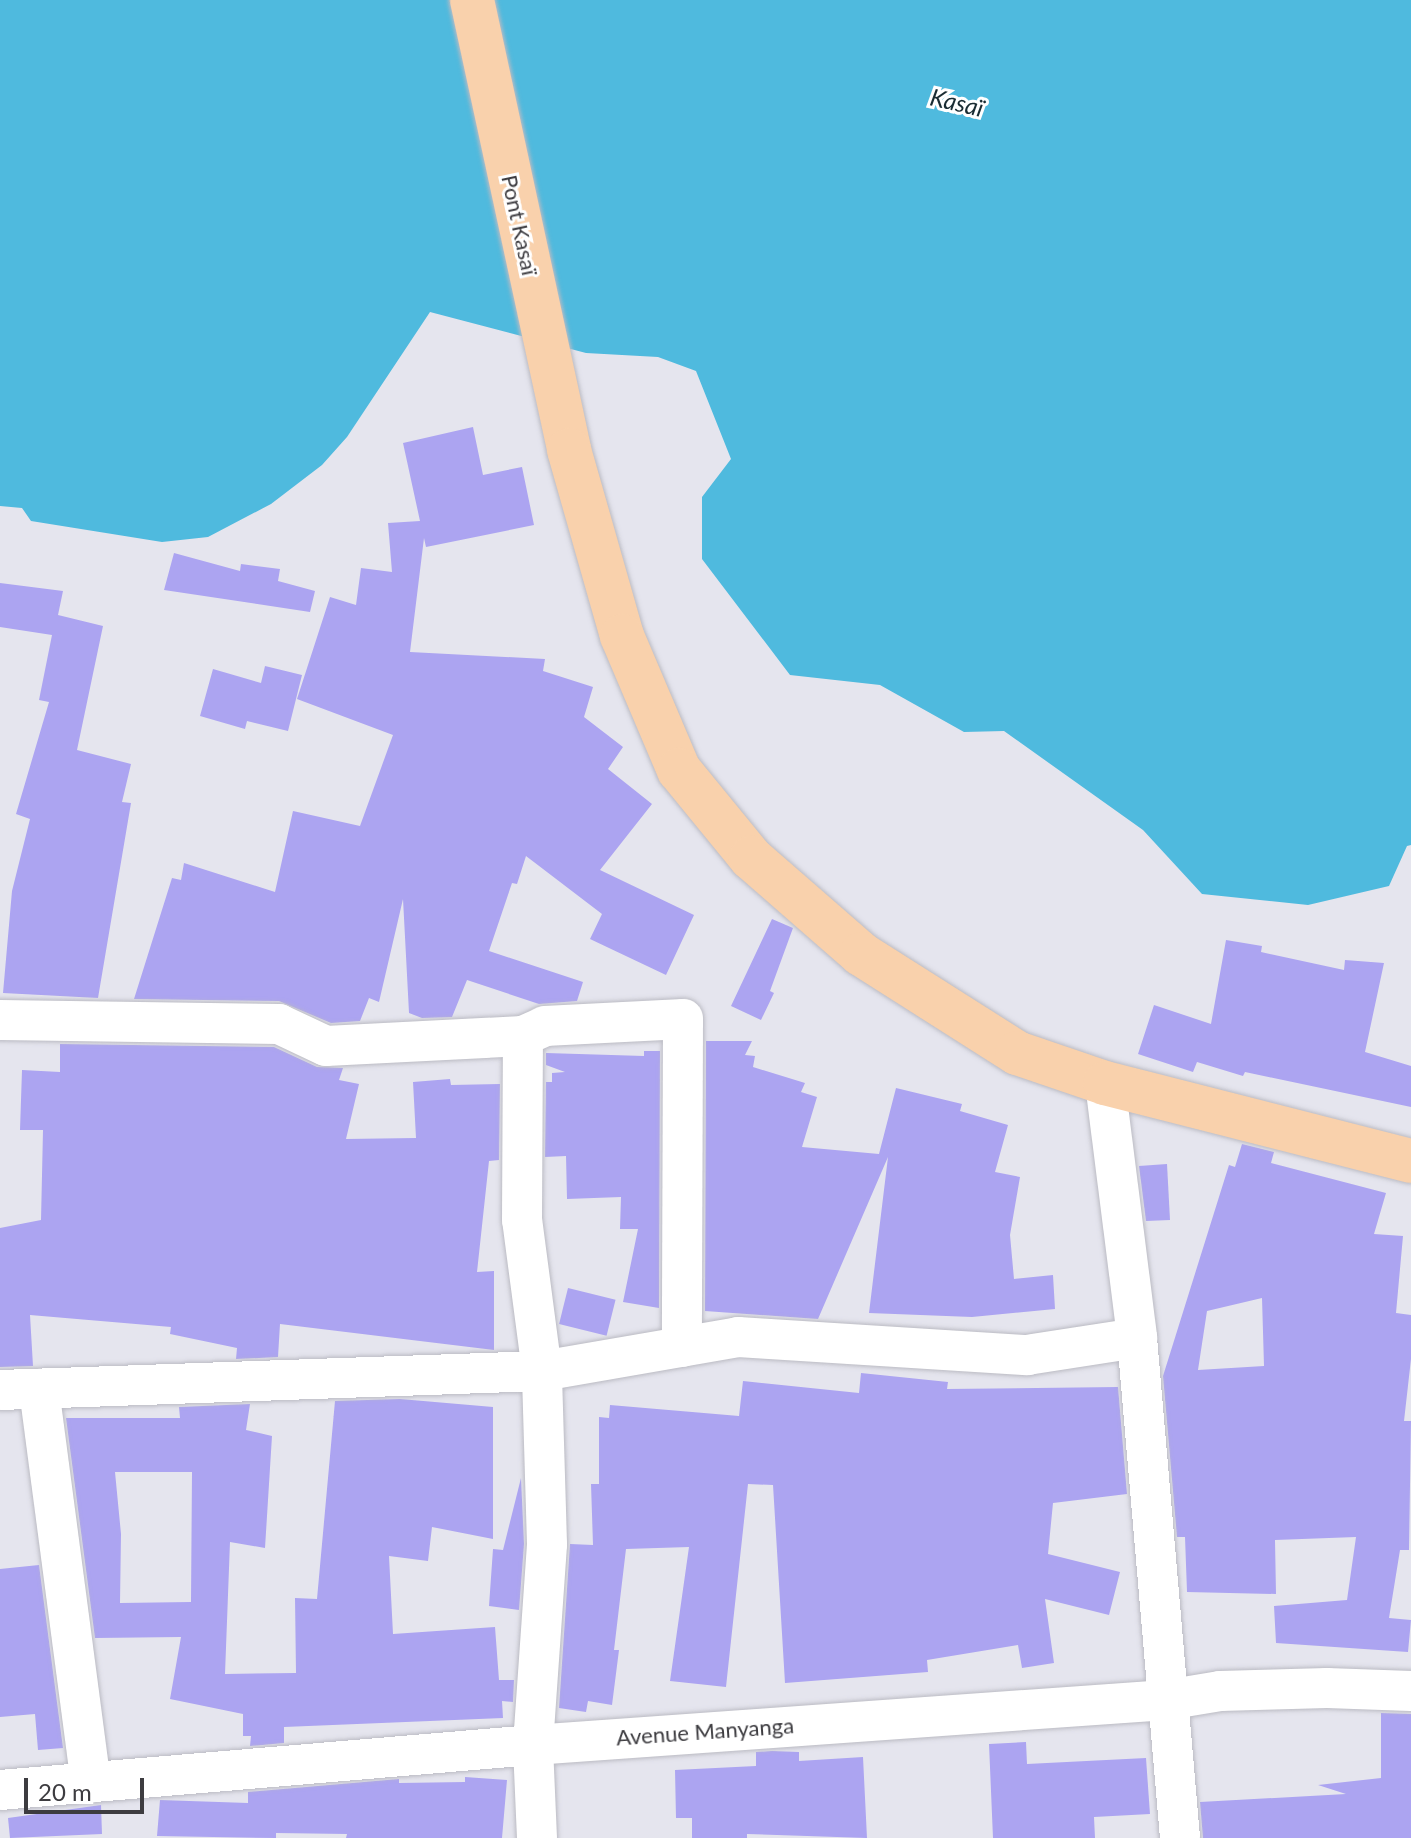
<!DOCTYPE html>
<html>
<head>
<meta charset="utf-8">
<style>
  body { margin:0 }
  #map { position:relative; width:1411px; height:1838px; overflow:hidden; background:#e5e5ee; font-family:Lato,sans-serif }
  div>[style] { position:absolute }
  .water>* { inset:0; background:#4fbade }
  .building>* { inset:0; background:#aca4f1; transform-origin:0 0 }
  .roads { filter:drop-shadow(0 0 2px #bbbbc3) drop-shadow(0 0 2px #bbbbc3) }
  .street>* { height:40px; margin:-20px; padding:0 20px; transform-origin:20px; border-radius:20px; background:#fff }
  .primary>* { height:44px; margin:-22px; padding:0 22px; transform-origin:22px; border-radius:22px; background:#f9d1ac }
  span { translate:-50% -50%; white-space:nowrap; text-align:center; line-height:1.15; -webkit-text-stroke:6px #fff; paint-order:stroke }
  .street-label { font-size:22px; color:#3d3c40 }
  .water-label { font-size:24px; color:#192c33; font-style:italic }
  .scale { position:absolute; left:24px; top:1778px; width:120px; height:36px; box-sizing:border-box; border:4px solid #3d3c40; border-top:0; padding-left:10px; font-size:24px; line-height:28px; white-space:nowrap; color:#3d3c40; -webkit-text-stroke:6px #fff; paint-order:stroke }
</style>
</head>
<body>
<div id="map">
  <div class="water">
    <div style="clip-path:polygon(0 0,1411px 0,1411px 845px,1407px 846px,1389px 886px,1308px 905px,1202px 894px,1143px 830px,1004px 731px,964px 732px,880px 685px,790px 675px,702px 559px,702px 497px,731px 459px,696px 371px,658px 357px,586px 353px,430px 312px,347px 437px,322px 465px,271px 504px,208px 537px,162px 542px,31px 521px,22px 508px,0 506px)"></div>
  </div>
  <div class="building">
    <div style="clip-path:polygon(473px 427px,483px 475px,522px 467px,534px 525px,426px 547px,424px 538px,410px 652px,545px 659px,543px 671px,593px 687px,584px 717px,623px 747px,608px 769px,652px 804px,600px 870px,694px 915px,666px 975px,590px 939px,602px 914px,526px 856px,517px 884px,512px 883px,489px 951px,583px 982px,577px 1001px,539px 1004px,467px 980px,452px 1017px,422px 1018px,409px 1013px,403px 899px,379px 1002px,369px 998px,360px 1021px,331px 1023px,279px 1001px,134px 999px,172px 878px,181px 880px,184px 863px,275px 892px,293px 811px,360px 826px,393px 735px,297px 699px,330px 597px,356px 605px,361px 568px,392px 572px,388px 523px,420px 521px,403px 443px)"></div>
    <div style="clip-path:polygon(174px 553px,240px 571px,241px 564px,280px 569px,278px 581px,315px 591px,310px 612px,164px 590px)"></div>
    <div style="clip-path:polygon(0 583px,63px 591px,58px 615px,103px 626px,77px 750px,131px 764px,122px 802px,131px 803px,98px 998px,3px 993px,12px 891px,30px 819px,16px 814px,49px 702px,39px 700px,52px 635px,0 627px)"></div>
    <div style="clip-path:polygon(265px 666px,302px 675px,288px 731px,247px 721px,245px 729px,200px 716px,213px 669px,261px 683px)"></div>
    <div style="clip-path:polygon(772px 919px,793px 928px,770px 991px,774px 993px,761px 1020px,731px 1006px)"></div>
    <div style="clip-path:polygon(1226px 940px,1262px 946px,1261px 952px,1344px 970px,1345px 960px,1384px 963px,1365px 1052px,1411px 1066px,1411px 1107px,1245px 1072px,1243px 1076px,1197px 1062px,1193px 1072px,1138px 1054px,1154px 1005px,1211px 1024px)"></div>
    <div style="clip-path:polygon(706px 1041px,752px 1041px,745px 1055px,755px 1056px,753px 1067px,805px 1083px,801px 1092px,817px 1097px,802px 1147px,879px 1154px,896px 1088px,962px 1104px,960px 1111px,1008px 1125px,995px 1172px,1020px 1177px,1010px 1235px,1014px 1279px,1053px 1275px,1055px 1309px,972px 1317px,869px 1313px,888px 1157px,818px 1319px,705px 1311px)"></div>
    <div style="clip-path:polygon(60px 1044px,274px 1047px,317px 1067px,343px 1068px,339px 1080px,359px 1084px,346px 1139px,416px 1138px,413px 1082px,450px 1079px,451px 1085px,500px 1084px,499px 1160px,489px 1161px,477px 1272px,494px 1271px,494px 1350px,280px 1324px,278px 1357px,236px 1359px,237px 1348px,170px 1334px,171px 1327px,30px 1315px,33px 1366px,0 1367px,0 1228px,41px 1220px,43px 1130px,20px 1130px,22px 1070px,60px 1072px)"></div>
    <div style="clip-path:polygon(644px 1051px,660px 1051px,659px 1308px,623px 1302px,638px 1229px,620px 1229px,621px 1197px,567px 1199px,566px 1156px,545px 1157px,546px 1082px,552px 1082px,552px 1073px,565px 1072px,546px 1065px,546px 1053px,644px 1056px)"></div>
    <div style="clip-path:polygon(evenodd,1242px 1144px,1274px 1152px,1271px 1163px,1386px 1193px,1374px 1234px,1403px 1236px,1396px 1313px,1411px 1315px,1411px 1359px,1404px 1421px,1411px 1421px,1409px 1550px,1400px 1550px,1389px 1618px,1411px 1620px,1408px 1652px,1276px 1643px,1274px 1606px,1347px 1600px,1356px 1537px,1275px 1540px,1276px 1594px,1187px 1592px,1185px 1537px,1177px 1537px,1163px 1376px,1229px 1165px,1235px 1167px,1242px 1144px,1262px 1298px,1264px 1366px,1198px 1370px,1207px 1311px,1262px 1298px)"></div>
    <div style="clip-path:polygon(1167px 1164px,1170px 1220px,1146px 1221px,1139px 1166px)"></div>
    <div style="left:568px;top:1288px;width:49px;height:37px;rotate:14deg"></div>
    <div style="clip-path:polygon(861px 1373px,948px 1382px,947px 1389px,1118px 1387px,1127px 1494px,1053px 1503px,1048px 1554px,1120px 1572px,1109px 1615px,1045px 1599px,1054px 1663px,1022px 1668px,1018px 1645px,927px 1660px,928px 1672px,785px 1683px,773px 1485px,748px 1484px,726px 1687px,670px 1681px,689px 1547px,626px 1549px,614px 1650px,619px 1650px,612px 1705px,588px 1701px,586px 1712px,559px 1708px,570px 1544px,593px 1545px,591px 1484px,599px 1484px,599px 1417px,609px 1418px,610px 1405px,739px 1416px,743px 1381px,859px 1393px)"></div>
    <div style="clip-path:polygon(evenodd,400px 1399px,493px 1407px,493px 1539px,432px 1527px,428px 1561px,389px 1556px,393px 1634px,495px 1627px,499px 1680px,514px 1680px,513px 1702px,502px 1701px,503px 1718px,284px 1727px,284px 1743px,250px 1746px,251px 1736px,243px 1736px,243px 1714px,170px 1699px,181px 1637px,95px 1638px,66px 1418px,180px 1418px,179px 1407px,250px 1404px,246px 1430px,272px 1436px,265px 1548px,230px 1542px,225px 1674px,296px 1673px,295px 1598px,317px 1599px,335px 1401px,400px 1399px,115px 1472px,192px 1472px,191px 1602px,120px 1603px,121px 1534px,115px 1472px)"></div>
    <div style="clip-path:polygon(521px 1478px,524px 1544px,519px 1610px,489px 1606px,493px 1549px,503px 1550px)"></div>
    <div style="clip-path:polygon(39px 1565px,63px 1748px,38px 1750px,35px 1714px,0 1717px,0 1569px)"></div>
    <div style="clip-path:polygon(1381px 1713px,1411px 1714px,1411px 1838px,1203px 1838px,1200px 1802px,1346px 1794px,1318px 1785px,1381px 1778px)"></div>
    <div style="clip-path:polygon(1026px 1742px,1027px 1764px,1146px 1758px,1150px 1814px,1094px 1817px,1095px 1838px,993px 1838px,989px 1744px)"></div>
    <div style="clip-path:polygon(772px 1751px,799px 1752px,799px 1761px,863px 1757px,867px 1838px,747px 1834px,747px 1838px,692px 1838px,692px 1818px,676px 1818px,675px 1770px,756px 1766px,756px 1752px)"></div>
    <div style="clip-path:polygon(465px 1777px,507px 1780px,502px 1838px,346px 1838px,347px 1834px,276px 1833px,276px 1838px,157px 1836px,160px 1800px,248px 1803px,248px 1792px,399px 1779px,399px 1783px,465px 1782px)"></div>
    <div style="clip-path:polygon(101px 1805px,102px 1834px,10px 1838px,8px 1818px)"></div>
  </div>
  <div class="roads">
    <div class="street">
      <div style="left:0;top:1020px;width:279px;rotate:0.8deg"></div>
      <div style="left:279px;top:1024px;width:52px;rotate:25.1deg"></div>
      <div style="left:326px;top:1046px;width:197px;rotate:-2.9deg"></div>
      <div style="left:1105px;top:1083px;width:257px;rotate:82.8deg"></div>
      <div style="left:1137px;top:1338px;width:502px;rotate:85.08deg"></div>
      <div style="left:39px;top:1389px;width:397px;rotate:82.5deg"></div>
      <div style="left:0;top:1390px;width:542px;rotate:-2.01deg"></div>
      <div style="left:542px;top:1371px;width:199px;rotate:-9.8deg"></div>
      <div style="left:738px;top:1337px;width:290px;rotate:3.6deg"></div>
      <div style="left:1027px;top:1355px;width:111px;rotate:-8.8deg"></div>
      <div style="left:0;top:1790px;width:535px;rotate:-4.83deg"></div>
      <div style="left:533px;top:1745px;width:635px;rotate:-4.07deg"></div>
      <div style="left:1166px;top:1700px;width:55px;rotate:-9.5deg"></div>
      <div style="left:1220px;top:1691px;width:107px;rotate:-1.6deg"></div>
      <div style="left:1327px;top:1688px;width:84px;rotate:2deg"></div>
      <div style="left:537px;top:1838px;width:93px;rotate:-92.5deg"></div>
      <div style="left:533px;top:1745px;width:201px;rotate:-86deg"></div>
      <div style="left:547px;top:1544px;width:173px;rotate:-91.7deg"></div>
      <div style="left:542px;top:1371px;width:152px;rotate:-97.5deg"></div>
      <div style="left:522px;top:1220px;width:184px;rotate:-89.7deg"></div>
      <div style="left:523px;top:1036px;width:24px;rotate:-24deg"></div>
      <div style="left:545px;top:1026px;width:138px;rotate:-2.9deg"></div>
      <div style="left:683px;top:1019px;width:328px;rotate:90.2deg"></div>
    </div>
    <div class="primary">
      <div style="left:472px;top:0;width:460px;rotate:77.8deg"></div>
      <div style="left:569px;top:450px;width:193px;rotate:74.1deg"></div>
      <div style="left:622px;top:636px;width:146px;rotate:67deg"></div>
      <div style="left:679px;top:770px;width:114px;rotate:50.7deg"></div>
      <div style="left:751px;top:858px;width:146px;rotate:41.1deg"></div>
      <div style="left:861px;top:954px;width:185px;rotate:32.4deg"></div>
      <div style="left:1017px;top:1053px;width:93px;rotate:18.8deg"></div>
      <div style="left:1105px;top:1083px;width:316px;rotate:14.3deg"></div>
    </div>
  </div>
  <div class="street-label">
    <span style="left:520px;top:225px;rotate:78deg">Pont Kasaï</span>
    <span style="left:705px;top:1731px;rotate:-4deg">Avenue Manyanga</span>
  </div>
  <div class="water-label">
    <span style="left:957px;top:102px;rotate:13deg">Kasaï</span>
  </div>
  <div class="scale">20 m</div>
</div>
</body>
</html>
